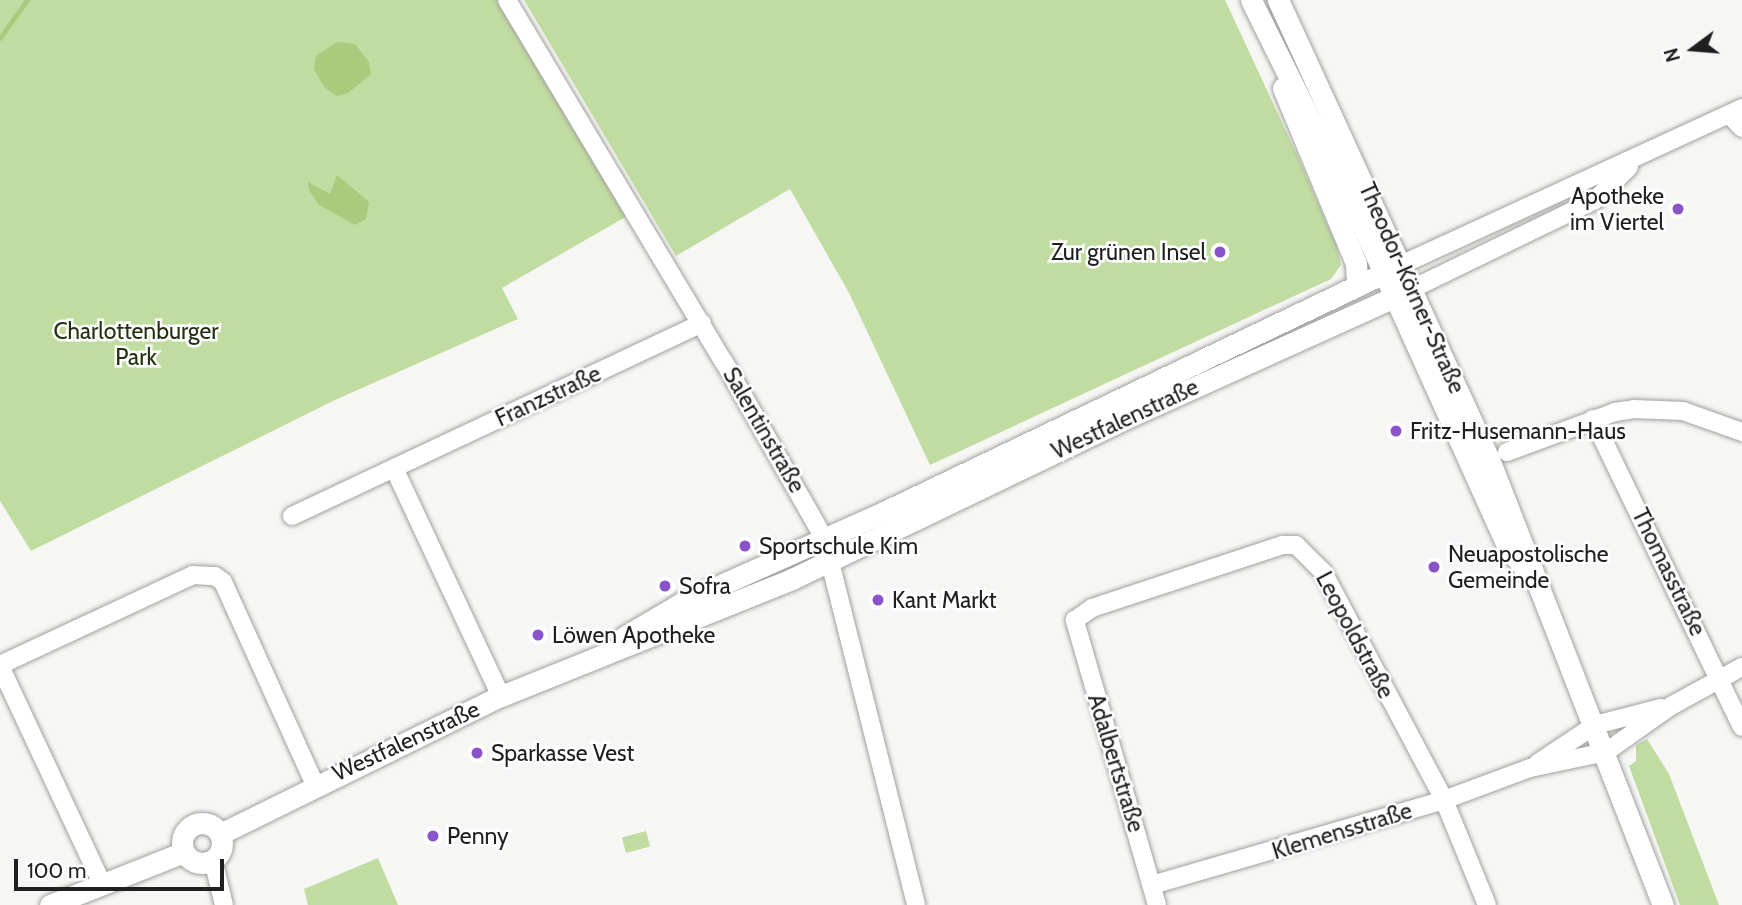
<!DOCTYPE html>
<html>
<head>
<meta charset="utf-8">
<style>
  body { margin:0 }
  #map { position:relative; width:1742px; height:905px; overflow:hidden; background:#f6f7f4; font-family:Cabin,sans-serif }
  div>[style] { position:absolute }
  .green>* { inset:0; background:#c1dca1; transform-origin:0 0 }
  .water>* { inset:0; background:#aaca7e }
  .stream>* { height:4.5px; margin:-2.25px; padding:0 2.25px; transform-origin:2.25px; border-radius:2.25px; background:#aaca7e }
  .roads { filter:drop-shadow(0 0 2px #a0a19e) drop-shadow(0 0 2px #a0a19e) }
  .minor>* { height:18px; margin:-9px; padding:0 9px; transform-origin:9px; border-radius:9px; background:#fff }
  .major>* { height:21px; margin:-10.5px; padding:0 10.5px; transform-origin:10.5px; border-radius:10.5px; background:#fff }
  .major>.ring { margin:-10.5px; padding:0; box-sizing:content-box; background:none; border:21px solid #fff; border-radius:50% }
  .dots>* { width:19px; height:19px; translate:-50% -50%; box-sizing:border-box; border:4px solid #fff; border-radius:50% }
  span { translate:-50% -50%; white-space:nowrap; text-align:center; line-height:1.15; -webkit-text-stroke:5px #fff; paint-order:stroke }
  .poi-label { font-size:23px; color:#1e1f1e }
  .right { translate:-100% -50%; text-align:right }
  .left { translate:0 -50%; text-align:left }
  .street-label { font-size:23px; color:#1e1f1e }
  .park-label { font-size:23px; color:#243010 }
  .north { position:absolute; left:1658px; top:14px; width:70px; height:70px; -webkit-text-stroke:5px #fff; paint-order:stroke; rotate:254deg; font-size:19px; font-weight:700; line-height:28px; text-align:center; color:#1e1f1e }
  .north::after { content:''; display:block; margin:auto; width:24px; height:32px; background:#1e1f1e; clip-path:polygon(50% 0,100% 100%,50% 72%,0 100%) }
  .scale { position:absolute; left:14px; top:859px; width:210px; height:32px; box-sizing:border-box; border:4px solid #1e1f1e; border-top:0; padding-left:9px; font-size:21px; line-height:24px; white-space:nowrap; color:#1e1f1e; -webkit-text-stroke:5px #fff; paint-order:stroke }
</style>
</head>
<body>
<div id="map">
  <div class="green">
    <div style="clip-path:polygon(0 0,504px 0,629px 215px,502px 288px,518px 319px,335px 400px,31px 551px,0 501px)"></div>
    <div style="clip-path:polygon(524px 0,1225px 0,1299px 159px,1337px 247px,1341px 265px,1331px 279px,930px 465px,849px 293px,790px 189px,676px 256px)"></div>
    <div style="clip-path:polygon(1647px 739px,1669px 774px,1719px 905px,1680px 905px,1629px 766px,1636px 761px,1636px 745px)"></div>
    <div style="left:646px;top:831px;width:16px;height:25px;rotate:75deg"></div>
    <div style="clip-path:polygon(378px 858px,398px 905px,308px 905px,304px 889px)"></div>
  </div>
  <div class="water">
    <div style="clip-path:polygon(337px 42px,355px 44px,369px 62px,371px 74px,348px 93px,337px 96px,324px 87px,314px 69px,316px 56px)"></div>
    <div style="clip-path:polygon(337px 175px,369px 202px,366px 219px,355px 225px,319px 205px,309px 190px,308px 182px,330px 194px)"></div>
  </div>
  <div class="stream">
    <div style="left:0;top:38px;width:47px;rotate:-54.6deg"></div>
  </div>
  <div class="roads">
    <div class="minor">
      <div style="left:507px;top:0;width:422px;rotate:59.1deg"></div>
      <div style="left:724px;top:362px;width:202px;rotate:60.4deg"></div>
      <div style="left:824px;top:538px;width:378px;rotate:75.9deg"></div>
      <div style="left:1729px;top:114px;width:19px;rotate:47deg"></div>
      <div style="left:1403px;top:264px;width:373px;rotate:-24.7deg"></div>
      <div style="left:1414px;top:288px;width:201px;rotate:-25.9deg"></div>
      <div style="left:1595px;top:200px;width:47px;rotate:-44.1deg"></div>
      <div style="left:1593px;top:419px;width:342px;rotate:64.2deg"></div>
      <div style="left:1507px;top:452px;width:115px;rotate:-20.3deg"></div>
      <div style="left:1615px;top:412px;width:19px;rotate:-9deg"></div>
      <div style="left:1634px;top:409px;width:49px;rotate:2.3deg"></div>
      <div style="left:1683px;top:411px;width:63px;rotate:19.6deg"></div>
      <div style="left:394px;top:468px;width:252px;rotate:64.9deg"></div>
      <div style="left:292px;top:516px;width:453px;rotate:-25.2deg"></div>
      <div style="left:0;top:665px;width:213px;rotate:-25deg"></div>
      <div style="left:193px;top:575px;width:22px;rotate:3deg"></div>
      <div style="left:215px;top:576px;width:10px;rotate:37deg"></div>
      <div style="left:223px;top:582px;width:223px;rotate:65.6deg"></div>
      <div style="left:0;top:666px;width:238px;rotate:64.9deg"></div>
      <div style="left:1538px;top:763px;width:69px;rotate:-33.7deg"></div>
      <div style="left:1595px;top:725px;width:68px;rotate:-14.4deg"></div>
      <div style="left:213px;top:860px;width:46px;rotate:76.3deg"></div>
      <div style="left:1152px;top:885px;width:304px;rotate:-16.2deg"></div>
      <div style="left:1444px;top:800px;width:92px;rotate:-20.4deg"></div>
      <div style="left:1530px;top:768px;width:78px;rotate:-11.9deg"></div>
      <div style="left:1606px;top:752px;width:80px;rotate:-35.3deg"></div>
      <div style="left:1671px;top:706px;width:81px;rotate:-28.8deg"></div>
      <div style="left:1157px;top:905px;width:297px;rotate:-106.1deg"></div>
      <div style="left:1075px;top:620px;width:21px;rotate:-35deg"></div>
      <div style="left:1092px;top:608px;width:201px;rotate:-18.3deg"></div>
      <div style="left:1283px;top:545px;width:13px"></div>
      <div style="left:1296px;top:545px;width:38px;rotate:45deg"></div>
      <div style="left:1323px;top:572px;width:258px;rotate:62deg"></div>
      <div style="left:1444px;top:800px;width:113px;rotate:67.7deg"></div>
    </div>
    <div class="major">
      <div style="left:1251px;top:0;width:258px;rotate:63.7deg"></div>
      <div style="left:1365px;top:231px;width:348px;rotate:65.7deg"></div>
      <div style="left:1508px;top:548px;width:34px;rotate:50deg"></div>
      <div style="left:1278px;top:0;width:505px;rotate:65.31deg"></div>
      <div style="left:1489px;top:459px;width:479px;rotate:68.7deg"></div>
      <div style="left:1283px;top:88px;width:190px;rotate:67.4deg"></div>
      <div style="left:1356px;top:263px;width:22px;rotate:87deg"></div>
      <div style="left:624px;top:637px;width:71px;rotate:-30.5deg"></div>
      <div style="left:685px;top:601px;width:220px;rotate:-24.1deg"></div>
      <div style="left:886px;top:511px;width:573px;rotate:-25.54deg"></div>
      <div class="ring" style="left:182px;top:823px;width:19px;height:19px"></div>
      <div style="left:220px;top:834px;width:313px;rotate:-26.2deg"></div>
      <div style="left:501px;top:696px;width:314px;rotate:-21.9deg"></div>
      <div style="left:792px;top:579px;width:378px;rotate:-25.7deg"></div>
      <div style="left:1133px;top:415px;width:308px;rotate:-24.3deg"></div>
      <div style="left:50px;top:905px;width:144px;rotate:-21.6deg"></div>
    </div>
  </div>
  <div class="dots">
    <div style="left:1678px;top:209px;background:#8a53ca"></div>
    <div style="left:1220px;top:252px;background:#8a53ca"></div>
    <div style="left:1396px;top:431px;background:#8a53ca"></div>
    <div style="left:745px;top:546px;background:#8a53ca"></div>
    <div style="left:1434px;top:567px;background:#8a53ca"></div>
    <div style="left:665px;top:586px;background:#8a53ca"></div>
    <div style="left:878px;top:600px;background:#8a53ca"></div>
    <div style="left:538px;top:635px;background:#8a53ca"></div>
    <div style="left:477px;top:753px;background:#8a53ca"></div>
    <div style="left:433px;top:836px;background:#8a53ca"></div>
  </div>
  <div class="poi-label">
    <span class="right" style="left:1664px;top:209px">Apotheke<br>im Viertel</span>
    <span class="right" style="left:1206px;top:252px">Zur grünen Insel</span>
    <span class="left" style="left:1410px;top:431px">Fritz-Husemann-Haus</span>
    <span class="left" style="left:759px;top:546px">Sportschule Kim</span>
    <span class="left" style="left:1448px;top:567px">Neuapostolische<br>Gemeinde</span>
    <span class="left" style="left:679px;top:586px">Sofra</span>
    <span class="left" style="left:892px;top:600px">Kant Markt</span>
    <span class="left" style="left:552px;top:635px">Löwen Apotheke</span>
    <span class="left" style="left:491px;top:753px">Sparkasse Vest</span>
    <span class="left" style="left:447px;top:836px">Penny</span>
  </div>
  <div class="street-label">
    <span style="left:1412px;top:288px;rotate:66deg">Theodor-Körner-Straße</span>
    <span style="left:548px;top:396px;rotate:-25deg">Franzstraße</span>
    <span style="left:1125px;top:419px;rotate:-25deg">Westfalenstraße</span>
    <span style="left:764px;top:430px;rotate:60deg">Salentinstraße</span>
    <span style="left:1669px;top:572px;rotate:64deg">Thomasstraße</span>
    <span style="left:1355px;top:635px;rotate:62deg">Leopoldstraße</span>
    <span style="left:406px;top:741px;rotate:-25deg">Westfalenstraße</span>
    <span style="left:1116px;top:763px;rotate:73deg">Adalbertstraße</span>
    <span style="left:1342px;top:831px;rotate:-17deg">Klemensstraße</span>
  </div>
  <div class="park-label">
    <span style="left:136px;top:344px">Charlottenburger<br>Park</span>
  </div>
  <div class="north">N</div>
  <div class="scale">100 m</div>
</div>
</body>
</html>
